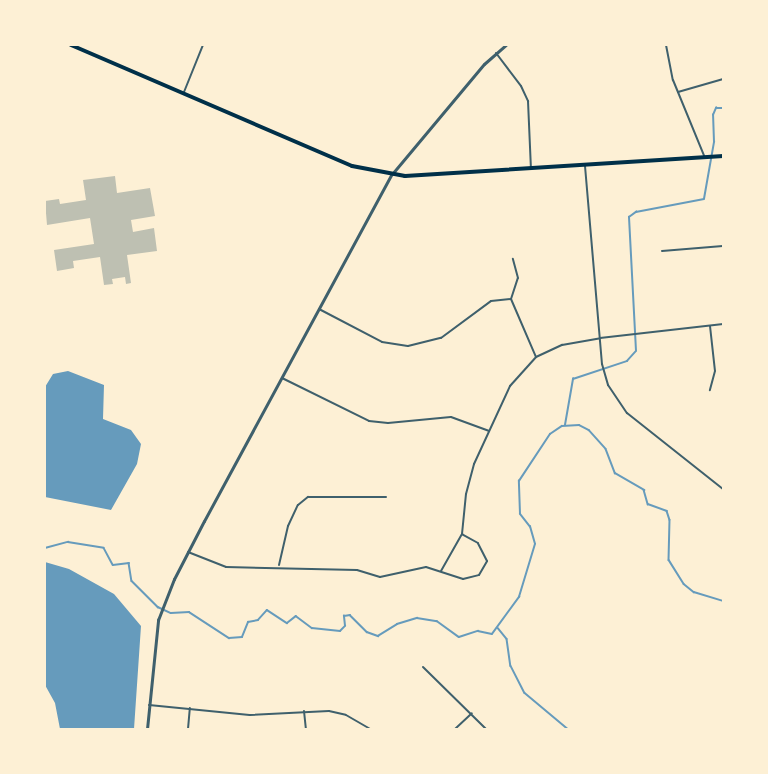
<!DOCTYPE html>
<html>
<head>
<meta charset="utf-8">
<style>
  body { margin:0 }
  #map { position:relative; width:768px; height:774px; overflow:hidden; background:#fdf0d5; font-family:Barlow,sans-serif }
  div>[style] { position:absolute }
  .water>* { inset:0; background:#669bbc }
  .stream>* { height:1.5px; margin:-0.75px; padding:0 0.75px; transform-origin:0.75px; border-radius:0.75px; background:#669bbc }
  .building>* { inset:0; background:#bec0b2 }
  .minor>* { height:2px; margin:-1px; padding:0 1px; transform-origin:1px; border-radius:1px; background:#3f606c }
  .tertiary>* { height:3px; margin:-1.5px; padding:0 1.5px; transform-origin:1.5px; border-radius:1.5px; background:#3f606c }
  .secondary>* { height:4px; margin:-2px; padding:0 2px; transform-origin:2px; border-radius:2px; background:#003049 }
  span { translate:-50% -50%; white-space:nowrap; text-align:center; line-height:1.15; -webkit-text-stroke:4.5px #fdf0d5; paint-order:stroke }
  .frame { position:absolute; inset:0; border:46px solid #fdf0d5; pointer-events:none }
</style>
</head>
<body>
<div id="map">
  <div class="water">
    <div style="clip-path:polygon(68px 371px,104px 385px,103px 419px,131px 430px,141px 444px,137px 464px,111px 510px,45px 497px,45px 387px,53px 374px)"></div>
    <div style="clip-path:polygon(45px 562px,69px 569px,114px 594px,141px 626px,134px 729px,60px 729px,55px 703px,45px 685px)"></div>
  </div>
  <div class="stream">
    <div style="left:565px;top:425px;width:47px;rotate:-80.1deg"></div>
    <div style="left:573px;top:379px;width:57px;rotate:-18.4deg"></div>
    <div style="left:627px;top:361px;width:13px;rotate:-48deg"></div>
    <div style="left:636px;top:351px;width:134px;rotate:-93deg"></div>
    <div style="left:629px;top:217px;width:9px;rotate:-36deg"></div>
    <div style="left:636px;top:212px;width:69px;rotate:-10.8deg"></div>
    <div style="left:704px;top:199px;width:58px;rotate:-80deg"></div>
    <div style="left:714px;top:142px;width:27px;rotate:-92deg"></div>
    <div style="left:713px;top:115px;width:8px;rotate:-67deg"></div>
    <div style="left:716px;top:108px;width:7px"></div>
    <div style="left:45px;top:548px;width:24px;rotate:-15deg"></div>
    <div style="left:68px;top:542px;width:36px;rotate:9deg"></div>
    <div style="left:104px;top:548px;width:19px;rotate:62deg"></div>
    <div style="left:113px;top:565px;width:16px;rotate:-7deg"></div>
    <div style="left:129px;top:563px;width:18px;rotate:81deg"></div>
    <div style="left:132px;top:581px;width:37px;rotate:45deg"></div>
    <div style="left:158px;top:607px;width:14px;rotate:25deg"></div>
    <div style="left:171px;top:613px;width:18px;rotate:-3deg"></div>
    <div style="left:189px;top:612px;width:48px;rotate:33deg"></div>
    <div style="left:229px;top:638px;width:13px;rotate:-4deg"></div>
    <div style="left:242px;top:637px;width:16px;rotate:-68deg"></div>
    <div style="left:248px;top:622px;width:10px;rotate:-11deg"></div>
    <div style="left:258px;top:620px;width:13px;rotate:-48deg"></div>
    <div style="left:267px;top:610px;width:24px;rotate:33deg"></div>
    <div style="left:287px;top:623px;width:11px;rotate:-38deg"></div>
    <div style="left:296px;top:616px;width:20px;rotate:37deg"></div>
    <div style="left:312px;top:628px;width:28px;rotate:6deg"></div>
    <div style="left:340px;top:631px;width:7px;rotate:-45deg"></div>
    <div style="left:345px;top:626px;width:10px;rotate:-96deg"></div>
    <div style="left:344px;top:616px;width:6px;rotate:-9deg"></div>
    <div style="left:350px;top:615px;width:24px;rotate:45deg"></div>
    <div style="left:367px;top:632px;width:12px;rotate:20deg"></div>
    <div style="left:378px;top:636px;width:22px;rotate:-32deg"></div>
    <div style="left:397px;top:624px;width:21px;rotate:-17deg"></div>
    <div style="left:417px;top:618px;width:20px;rotate:9deg"></div>
    <div style="left:437px;top:621px;width:27px;rotate:36deg"></div>
    <div style="left:459px;top:637px;width:20px;rotate:-18deg"></div>
    <div style="left:478px;top:631px;width:14px;rotate:12deg"></div>
    <div style="left:492px;top:634px;width:46px;rotate:-53.9deg"></div>
    <div style="left:519px;top:597px;width:55px;rotate:-73.2deg"></div>
    <div style="left:535px;top:544px;width:18px;rotate:-106deg"></div>
    <div style="left:530px;top:527px;width:16px;rotate:-128deg"></div>
    <div style="left:520px;top:514px;width:33px;rotate:-92deg"></div>
    <div style="left:519px;top:481px;width:56px;rotate:-56.6deg"></div>
    <div style="left:550px;top:434px;width:14px;rotate:-34deg"></div>
    <div style="left:562px;top:426px;width:17px;rotate:-3deg"></div>
    <div style="left:579px;top:425px;width:11px;rotate:27deg"></div>
    <div style="left:589px;top:430px;width:25px;rotate:48deg"></div>
    <div style="left:606px;top:449px;width:26px;rotate:69deg"></div>
    <div style="left:615px;top:473px;width:34px;rotate:30deg"></div>
    <div style="left:644px;top:490px;width:15px;rotate:74deg"></div>
    <div style="left:648px;top:504px;width:20px;rotate:20deg"></div>
    <div style="left:667px;top:511px;width:9px;rotate:72deg"></div>
    <div style="left:670px;top:520px;width:40px;rotate:91.4deg"></div>
    <div style="left:669px;top:560px;width:28px;rotate:58deg"></div>
    <div style="left:684px;top:584px;width:13px;rotate:39deg"></div>
    <div style="left:694px;top:592px;width:30px;rotate:17deg"></div>
    <div style="left:498px;top:628px;width:14px;rotate:51deg"></div>
    <div style="left:507px;top:639px;width:27px;rotate:82deg"></div>
    <div style="left:511px;top:666px;width:30px;rotate:63deg"></div>
    <div style="left:525px;top:693px;width:56px;rotate:39.9deg"></div>
  </div>
  <div class="building">
    <div style="clip-path:polygon(115px 176px,117px 193px,150px 188px,155px 216px,131px 220px,133px 232px,154px 228px,157px 251px,127px 255px,131px 283px,126px 284px,125px 277px,112px 279px,113px 284px,104px 285px,100px 257px,73px 261px,74px 268px,57px 271px,54px 250px,94px 244px,90px 218px,47px 225px,45px 201px,59px 199px,60px 204px,86px 200px,83px 180px)"></div>
  </div>
  <div class="minor">
    <div style="left:666px;top:45px;width:36px;rotate:79deg"></div>
    <div style="left:673px;top:80px;width:84px;rotate:67.7deg"></div>
    <div style="left:496px;top:53px;width:41px;rotate:52.9deg"></div>
    <div style="left:521px;top:86px;width:17px;rotate:65deg"></div>
    <div style="left:528px;top:101px;width:68px;rotate:87.5deg"></div>
    <div style="left:184px;top:92px;width:51px;rotate:-68deg"></div>
    <div style="left:678px;top:92px;width:47px;rotate:-16.1deg"></div>
    <div style="left:585px;top:166px;width:199px;rotate:85.1deg"></div>
    <div style="left:602px;top:364px;width:22px;rotate:74deg"></div>
    <div style="left:608px;top:385px;width:34px;rotate:56deg"></div>
    <div style="left:627px;top:413px;width:122px;rotate:38.4deg"></div>
    <div style="left:662px;top:251px;width:61px;rotate:-4.7deg"></div>
    <div style="left:511px;top:299px;width:22px;rotate:-72deg"></div>
    <div style="left:518px;top:278px;width:20px;rotate:-105deg"></div>
    <div style="left:319px;top:309px;width:71px;rotate:27.6deg"></div>
    <div style="left:382px;top:342px;width:26px;rotate:9deg"></div>
    <div style="left:408px;top:346px;width:34px;rotate:-14deg"></div>
    <div style="left:441px;top:338px;width:62px;rotate:-36.5deg"></div>
    <div style="left:491px;top:301px;width:20px;rotate:-6deg"></div>
    <div style="left:511px;top:299px;width:63px;rotate:66.7deg"></div>
    <div style="left:710px;top:326px;width:45px;rotate:83.7deg"></div>
    <div style="left:715px;top:371px;width:20px;rotate:105deg"></div>
    <div style="left:282px;top:378px;width:97px;rotate:26.3deg"></div>
    <div style="left:369px;top:421px;width:19px;rotate:6deg"></div>
    <div style="left:388px;top:423px;width:63px;rotate:-5.4deg"></div>
    <div style="left:451px;top:417px;width:40px;rotate:20.2deg"></div>
    <div style="left:188px;top:552px;width:41px;rotate:21.5deg"></div>
    <div style="left:226px;top:567px;width:131px;rotate:1.3deg"></div>
    <div style="left:357px;top:570px;width:24px;rotate:17deg"></div>
    <div style="left:380px;top:577px;width:47px;rotate:-12.3deg"></div>
    <div style="left:426px;top:567px;width:39px;rotate:18deg"></div>
    <div style="left:463px;top:579px;width:16px;rotate:-14deg"></div>
    <div style="left:479px;top:575px;width:16px;rotate:-60deg"></div>
    <div style="left:487px;top:561px;width:20px;rotate:-117deg"></div>
    <div style="left:478px;top:543px;width:18px;rotate:-151deg"></div>
    <div style="left:279px;top:565px;width:40px;rotate:-77deg"></div>
    <div style="left:288px;top:526px;width:23px;rotate:-65deg"></div>
    <div style="left:298px;top:505px;width:13px;rotate:-39deg"></div>
    <div style="left:308px;top:497px;width:78px"></div>
    <div style="left:441px;top:571px;width:43px;rotate:-60.4deg"></div>
    <div style="left:462px;top:534px;width:40px;rotate:-84.3deg"></div>
    <div style="left:466px;top:494px;width:31px;rotate:-75deg"></div>
    <div style="left:474px;top:464px;width:86px;rotate:-65.2deg"></div>
    <div style="left:510px;top:386px;width:39px;rotate:-48deg"></div>
    <div style="left:536px;top:357px;width:29px;rotate:-25deg"></div>
    <div style="left:562px;top:345px;width:39px;rotate:-10deg"></div>
    <div style="left:600px;top:338px;width:124px;rotate:-6.5deg"></div>
    <div style="left:423px;top:667px;width:88px;rotate:44.5deg"></div>
    <div style="left:149px;top:705px;width:101px;rotate:5.7deg"></div>
    <div style="left:250px;top:715px;width:79px;rotate:-2.9deg"></div>
    <div style="left:329px;top:711px;width:17px;rotate:13deg"></div>
    <div style="left:346px;top:715px;width:28px;rotate:30deg"></div>
    <div style="left:304px;top:711px;width:18px;rotate:84deg"></div>
    <div style="left:188px;top:729px;width:21px;rotate:-85deg"></div>
    <div style="left:455px;top:729px;width:23px;rotate:-43deg"></div>
  </div>
  <div class="tertiary">
    <div style="left:147px;top:729px;width:110px;rotate:-84.2deg"></div>
    <div style="left:158px;top:620px;width:44px;rotate:-68.7deg"></div>
    <div style="left:174px;top:579px;width:65px;rotate:-62.7deg"></div>
    <div style="left:204px;top:521px;width:395px;rotate:-61.6deg"></div>
    <div style="left:392px;top:174px;width:143px;rotate:-50.1deg"></div>
    <div style="left:484px;top:64px;width:29px;rotate:-41deg"></div>
  </div>
  <div class="secondary">
    <div style="left:71px;top:45px;width:306px;rotate:23.3deg"></div>
    <div style="left:352px;top:166px;width:54px;rotate:10.7deg"></div>
    <div style="left:405px;top:176px;width:319px;rotate:-3.6deg"></div>
  </div>
  <div class="frame"></div>
</div>
</body>
</html>
